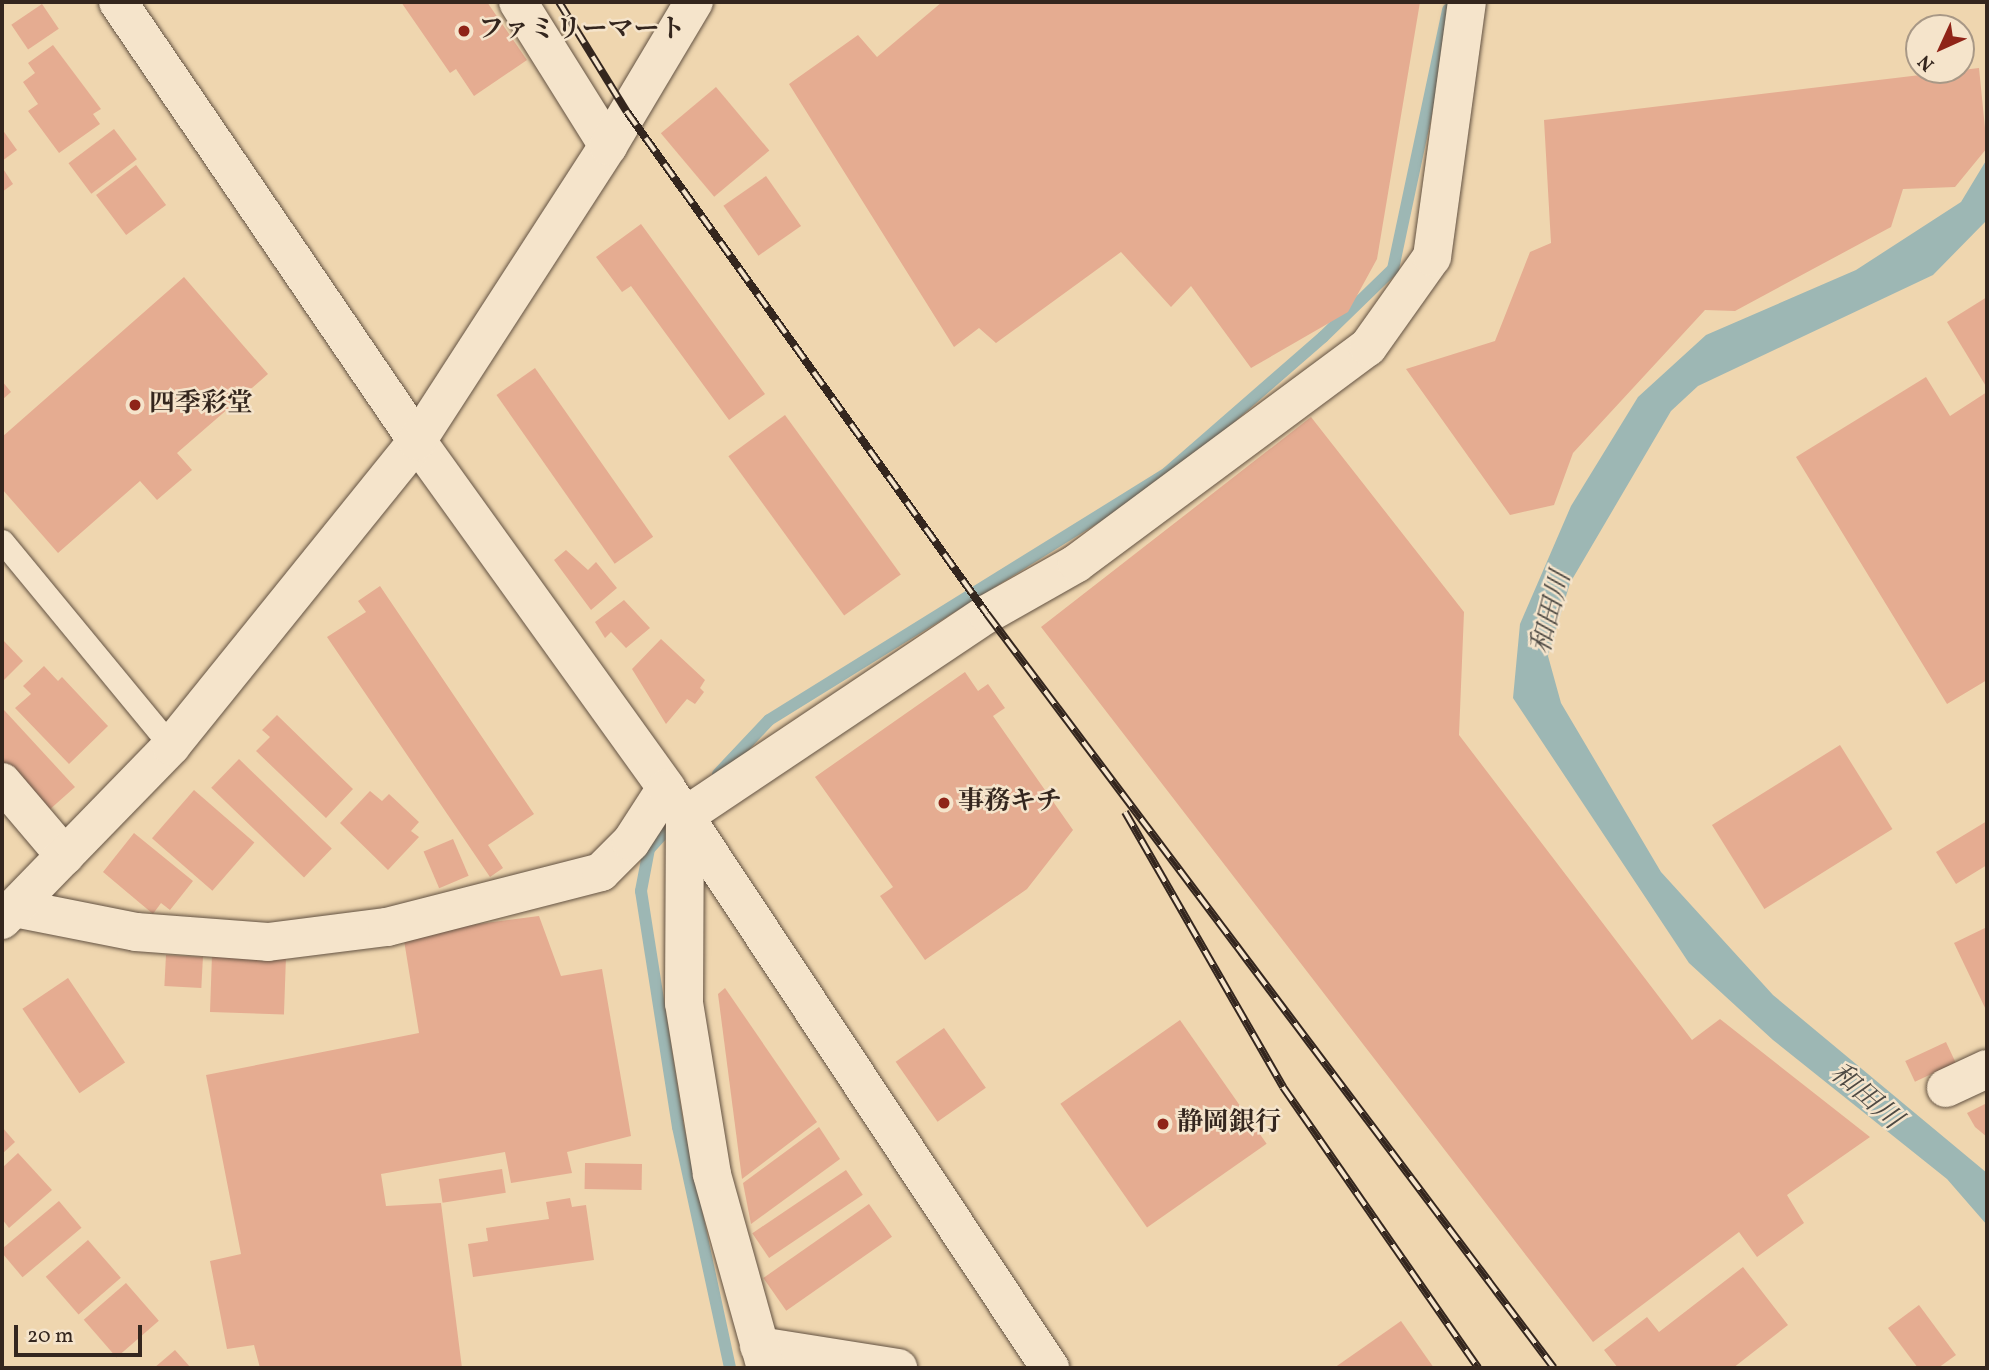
<!DOCTYPE html>
<html>
<head>
<meta charset="utf-8">
<style>
  body { margin:0 }
  #map { position:relative; width:1989px; height:1370px; overflow:hidden; background:#efd6af; font-family:Vollkorn,"Noto Serif JP",serif }
  div>[style] { position:absolute }
  .water>* { inset:0; background:#9db7b4 }
  .stream>* { height:12px; margin:-6px; padding:0 6px; transform-origin:6px; border-radius:6px; background:#9db7b4 }
  .building>* { inset:0; background:#e5ac91; transform-origin:0 0 }
  .roads { filter:drop-shadow(0 0 2px #635242) drop-shadow(0 0 2px #635242) }
  .lane>* { height:23px; margin:-11.5px; padding:0 11.5px; transform-origin:11.5px; border-radius:11.5px; background:#f5e4cb }
  .street>* { height:38px; margin:-19px; padding:0 19px; transform-origin:19px; border-radius:19px; background:#f5e4cb }
  .secondary>* { height:38px; margin:-19px; padding:0 19px; transform-origin:19px; border-radius:19px; background:#f5e4cb }
  .rail>* { height:8px; margin-top:-4px; transform-origin:0; background:repeating-linear-gradient(90deg,#f5e4cb 0 16px,#34261e 0 32px); box-sizing:border-box; border-block:2px solid #34261e }
  .dots>* { width:19px; height:19px; translate:-50% -50%; box-sizing:border-box; border:4px solid #f5e4cb; border-radius:50% }
  span { translate:-50% -50%; white-space:nowrap; text-align:center; line-height:1.15; -webkit-text-stroke:5px #f5e4cb; paint-order:stroke }
  .poi-label { font-size:26px; color:#34261e; font-weight:700 }
  .left { translate:0 -50%; text-align:left }
  .water-label { font-size:28px; color:#4e4a44; font-style:italic }
  .frame { position:absolute; inset:0; border:4px solid #34261e; pointer-events:none }
  .north { position:absolute; left:1905px; top:14px; width:70px; height:70px; box-sizing:border-box; background:#f5e4cb; border:2px solid #a89886; border-radius:50%; rotate:225deg; font-size:19px; font-weight:700; line-height:28px; text-align:center; color:#34261e }
  .north::after { content:''; display:block; margin:auto; width:24px; height:32px; background:#8f2418; clip-path:polygon(50% 0,100% 100%,50% 72%,0 100%) }
  .scale { position:absolute; left:14px; top:1325px; width:128px; height:32px; box-sizing:border-box; border:4px solid #34261e; border-top:0; padding-left:9px; font-size:21px; line-height:24px; white-space:nowrap; color:#34261e; -webkit-text-stroke:5px #f5e4cb; paint-order:stroke }
</style>
</head>
<body>
<div id="map">
  <div class="water">
    <div style="clip-path:polygon(1987px 159px,1987px 220px,1933px 275px,1698px 386px,1671px 411px,1570px 583px,1548px 656px,1561px 703px,1661px 872px,1773px 995px,1987px 1173px,1987px 1225px,1947px 1179px,1773px 1040px,1689px 963px,1513px 698px,1520px 624px,1571px 506px,1638px 397px,1706px 335px,1856px 270px,1961px 202px)"></div>
  </div>
  <div class="stream">
    <div style="left:718px;top:774px;width:74px;rotate:-46.6deg"></div>
    <div style="left:769px;top:720px;width:468px;rotate:-31.8deg"></div>
    <div style="left:1167px;top:473px;width:207px;rotate:-41.1deg"></div>
    <div style="left:1323px;top:337px;width:98px;rotate:-44.2deg"></div>
    <div style="left:1393px;top:269px;width:265px;rotate:-78deg"></div>
    <div style="left:677px;top:818px;width:42px;rotate:132.1deg"></div>
    <div style="left:649px;top:849px;width:43px;rotate:100.8deg"></div>
    <div style="left:641px;top:891px;width:239px;rotate:81.1deg"></div>
    <div style="left:678px;top:1127px;width:247px;rotate:77.8deg"></div>
  </div>
  <div class="building">
    <div style="clip-path:polygon(401px 2px,487px 2px,527px 60px,474px 96px,456px 69px,450px 73px)"></div>
    <div style="clip-path:polygon(942px 2px,1420px 2px,1377px 259px,1348px 312px,1251px 368px,1191px 286px,1171px 307px,1121px 252px,996px 343px,979px 328px,954px 347px,789px 84px,858px 35px,877px 57px)"></div>
    <div style="left:42px;top:4px;width:30px;height:37px;rotate:56deg"></div>
    <div style="clip-path:polygon(53px 45px,101px 109px,93px 114px,100px 124px,59px 153px,28px 111px,38px 104px,23px 82px,35px 73px,28px 63px)"></div>
    <div style="clip-path:polygon(1979px 68px,1987px 148px,1955px 187px,1903px 189px,1891px 227px,1735px 311px,1705px 310px,1573px 453px,1554px 505px,1510px 515px,1406px 369px,1495px 341px,1530px 252px,1551px 243px,1544px 120px)"></div>
    <div style="left:716px;top:87px;width:83px;height:72px;rotate:50deg"></div>
    <div style="clip-path:polygon(2px 129px,17px 150px,2px 161px)"></div>
    <div style="left:114px;top:129px;width:38px;height:57px;rotate:53deg"></div>
    <div style="left:136px;top:165px;width:50px;height:50px;rotate:53deg"></div>
    <div style="clip-path:polygon(2px 167px,13px 184px,2px 192px)"></div>
    <div style="left:766px;top:176px;width:61px;height:52px;rotate:55deg"></div>
    <div style="clip-path:polygon(641px 224px,765px 394px,729px 420px,631px 286px,622px 292px,596px 257px)"></div>
    <div style="clip-path:polygon(184px 277px,268px 374px,177px 453px,192px 470px,157px 500px,140px 481px,58px 553px,2px 489px,2px 437px)"></div>
    <div style="clip-path:polygon(1987px 297px,1987px 388px,1947px 322px)"></div>
    <div style="left:535px;top:368px;width:206px;height:47px;rotate:55deg"></div>
    <div style="clip-path:polygon(1926px 377px,1950px 416px,1987px 392px,1987px 680px,1947px 704px,1796px 457px)"></div>
    <div style="clip-path:polygon(2px 381px,11px 392px,2px 400px)"></div>
    <div style="left:785px;top:415px;width:197px;height:70px;rotate:54deg"></div>
    <div style="clip-path:polygon(1311px 417px,1464px 612px,1459px 735px,1692px 1040px,1720px 1019px,1870px 1137px,1787px 1195px,1804px 1223px,1757px 1257px,1739px 1232px,1593px 1342px,1041px 627px)"></div>
    <div style="clip-path:polygon(566px 550px,588px 570px,596px 562px,617px 588px,591px 610px,554px 560px)"></div>
    <div style="clip-path:polygon(380px 586px,534px 814px,488px 845px,503px 868px,490px 877px,327px 637px,366px 612px,358px 601px)"></div>
    <div style="clip-path:polygon(624px 600px,650px 628px,626px 648px,611px 632px,605px 638px,595px 622px)"></div>
    <div style="clip-path:polygon(2px 639px,23px 661px,2px 682px)"></div>
    <div style="clip-path:polygon(661px 639px,705px 680px,700px 688px,704px 692px,695px 704px,687px 699px,666px 724px,632px 669px)"></div>
    <div style="clip-path:polygon(44px 666px,58px 681px,62px 677px,108px 726px,69px 764px,15px 708px,31px 694px,23px 686px)"></div>
    <div style="clip-path:polygon(965px 672px,978px 691px,988px 684px,1005px 708px,993px 716px,1073px 830px,1027px 889px,925px 960px,880px 896px,893px 887px,815px 777px)"></div>
    <div style="clip-path:polygon(4px 710px,75px 787px,48px 811px,2px 761px)"></div>
    <div style="clip-path:polygon(277px 715px,353px 789px,326px 818px,256px 751px,270px 737px,262px 730px)"></div>
    <div style="left:1840px;top:745px;width:99px;height:151px;rotate:58deg"></div>
    <div style="left:239px;top:759px;width:129px;height:40px;rotate:44deg"></div>
    <div style="left:194px;top:790px;width:80px;height:64px;rotate:41deg"></div>
    <div style="clip-path:polygon(370px 791px,382px 801px,389px 794px,419px 822px,411px 831px,419px 837px,388px 870px,340px 823px)"></div>
    <div style="clip-path:polygon(1987px 821px,1987px 865px,1956px 884px,1936px 852px)"></div>
    <div style="clip-path:polygon(134px 833px,193px 881px,170px 910px,161px 903px,153px 914px,103px 872px)"></div>
    <div style="left:453px;top:839px;width:40px;height:32px;rotate:67deg"></div>
    <div style="clip-path:polygon(539px 916px,561px 976px,602px 969px,631px 1136px,567px 1152px,572px 1173px,511px 1183px,505px 1152px,381px 1174px,386px 1206px,441px 1203px,462px 1368px,260px 1368px,254px 1345px,227px 1349px,210px 1261px,241px 1254px,206px 1075px,419px 1033px,403px 934px)"></div>
    <div style="clip-path:polygon(1987px 927px,1987px 1012px,1954px 943px)"></div>
    <div style="left:166px;top:955px;width:37px;height:31px;rotate:3deg"></div>
    <div style="left:212px;top:955px;width:74px;height:57px;rotate:2deg"></div>
    <div style="left:68px;top:978px;width:102px;height:55px;rotate:56deg"></div>
    <div style="clip-path:polygon(725px 988px,817px 1122px,742px 1179px,718px 994px)"></div>
    <div style="left:1180px;top:1020px;width:151px;height:146px;rotate:55deg"></div>
    <div style="left:944px;top:1028px;width:73px;height:59px;rotate:55deg"></div>
    <div style="left:1946px;top:1042px;width:23px;height:45px;rotate:65deg"></div>
    <div style="clip-path:polygon(1987px 1103px,1987px 1137px,1975px 1127px,1967px 1113px)"></div>
    <div style="clip-path:polygon(2px 1127px,15px 1142px,2px 1154px)"></div>
    <div style="clip-path:polygon(819px 1127px,840px 1159px,751px 1224px,743px 1183px)"></div>
    <div style="clip-path:polygon(18px 1153px,52px 1190px,9px 1228px,2px 1219px,2px 1168px)"></div>
    <div style="left:585px;top:1163px;width:57px;height:26px;rotate:1deg"></div>
    <div style="left:502px;top:1169px;width:24px;height:64px;rotate:81deg"></div>
    <div style="left:846px;top:1170px;width:30px;height:113px;rotate:56deg"></div>
    <div style="clip-path:polygon(570px 1198px,572px 1207px,586px 1205px,594px 1260px,473px 1277px,468px 1244px,488px 1241px,486px 1228px,549px 1219px,546px 1202px)"></div>
    <div style="left:59px;top:1201px;width:35px;height:77px;rotate:50deg"></div>
    <div style="left:869px;top:1204px;width:40px;height:129px;rotate:55deg"></div>
    <div style="left:88px;top:1240px;width:50px;height:56px;rotate:49deg"></div>
    <div style="clip-path:polygon(1743px 1267px,1788px 1325px,1733px 1368px,1618px 1368px,1604px 1350px,1647px 1317px,1659px 1332px)"></div>
    <div style="left:126px;top:1283px;width:50px;height:56px;rotate:49deg"></div>
    <div style="clip-path:polygon(1919px 1305px,1956px 1355px,1938px 1368px,1918px 1368px,1888px 1328px)"></div>
    <div style="clip-path:polygon(1401px 1321px,1434px 1368px,1334px 1368px)"></div>
    <div style="clip-path:polygon(175px 1350px,191px 1368px,154px 1368px)"></div>
  </div>
  <div class="roads">
    <div class="lane">
      <div style="left:2px;top:541px;width:266px;rotate:50.5deg"></div>
    </div>
    <div class="street">
      <div style="left:518px;top:2px;width:170px;rotate:58deg"></div>
      <div style="left:2px;top:782px;width:97px;rotate:49.6deg"></div>
      <div style="left:15px;top:908px;width:123px;rotate:11.2deg"></div>
      <div style="left:136px;top:932px;width:132px;rotate:4.3deg"></div>
      <div style="left:268px;top:942px;width:120px;rotate:-7.2deg"></div>
      <div style="left:387px;top:927px;width:221px;rotate:-14.4deg"></div>
      <div style="left:601px;top:872px;width:42px;rotate:-45deg"></div>
      <div style="left:631px;top:842px;width:64px;rotate:-57.1deg"></div>
      <div style="left:1946px;top:1088px;width:45px;rotate:-24.9deg"></div>
      <div style="left:759px;top:1346px;width:141px;rotate:9deg"></div>
      <div style="left:766px;top:1368px;width:201px;rotate:-105.6deg"></div>
      <div style="left:712px;top:1174px;width:173px;rotate:-99.3deg"></div>
      <div style="left:684px;top:1003px;width:187px;rotate:-89.7deg"></div>
      <div style="left:685px;top:816px;width:363px;rotate:-33.8deg"></div>
      <div style="left:987px;top:614px;width:103px;rotate:-29.5deg"></div>
      <div style="left:1077px;top:563px;width:362px;rotate:-36.6deg"></div>
      <div style="left:1368px;top:347px;width:110px;rotate:-54.6deg"></div>
      <div style="left:1432px;top:257px;width:257px;rotate:-82.2deg"></div>
    </div>
    <div class="secondary">
      <div style="left:118px;top:2px;width:531px;rotate:55.74deg"></div>
      <div style="left:417px;top:441px;width:427px;rotate:54.3deg"></div>
      <div style="left:666px;top:788px;width:696px;rotate:56.49deg"></div>
      <div style="left:2px;top:920px;width:243px;rotate:-45.8deg"></div>
      <div style="left:171px;top:746px;width:392px;rotate:-51.1deg"></div>
      <div style="left:417px;top:441px;width:351px;rotate:-57.1deg"></div>
      <div style="left:608px;top:146px;width:168px;rotate:-59.2deg"></div>
    </div>
  </div>
  <div class="rail">
    <div style="left:559px;top:2px;width:129px;rotate:58.3deg"></div>
    <div style="left:627px;top:112px;width:618px;rotate:54.35deg"></div>
    <div style="left:987px;top:614px;width:943px;rotate:53.06deg"></div>
    <div style="left:1125px;top:812px;width:317px;rotate:60.1deg"></div>
    <div style="left:1283px;top:1087px;width:342px;rotate:55.2deg"></div>
  </div>
  <div class="dots">
    <div style="left:464px;top:31px;background:#8f2418"></div>
    <div style="left:135px;top:405px;background:#8f2418"></div>
    <div style="left:944px;top:803px;background:#8f2418"></div>
    <div style="left:1163px;top:1124px;background:#8f2418"></div>
  </div>
  <div class="poi-label">
    <span class="left" style="left:478px;top:31px">ファミリーマート</span>
    <span class="left" style="left:149px;top:405px">四季彩堂</span>
    <span class="left" style="left:958px;top:803px">事務キチ</span>
    <span class="left" style="left:1177px;top:1124px">静岡銀行</span>
  </div>
  <div class="water-label">
    <span style="left:1552px;top:613px;rotate:-75deg">和田川</span>
    <span style="left:1865px;top:1097px;rotate:41deg">和田川</span>
  </div>
  <div class="frame"></div>
  <div class="north">N</div>
  <div class="scale">20 m</div>
</div>
</body>
</html>
